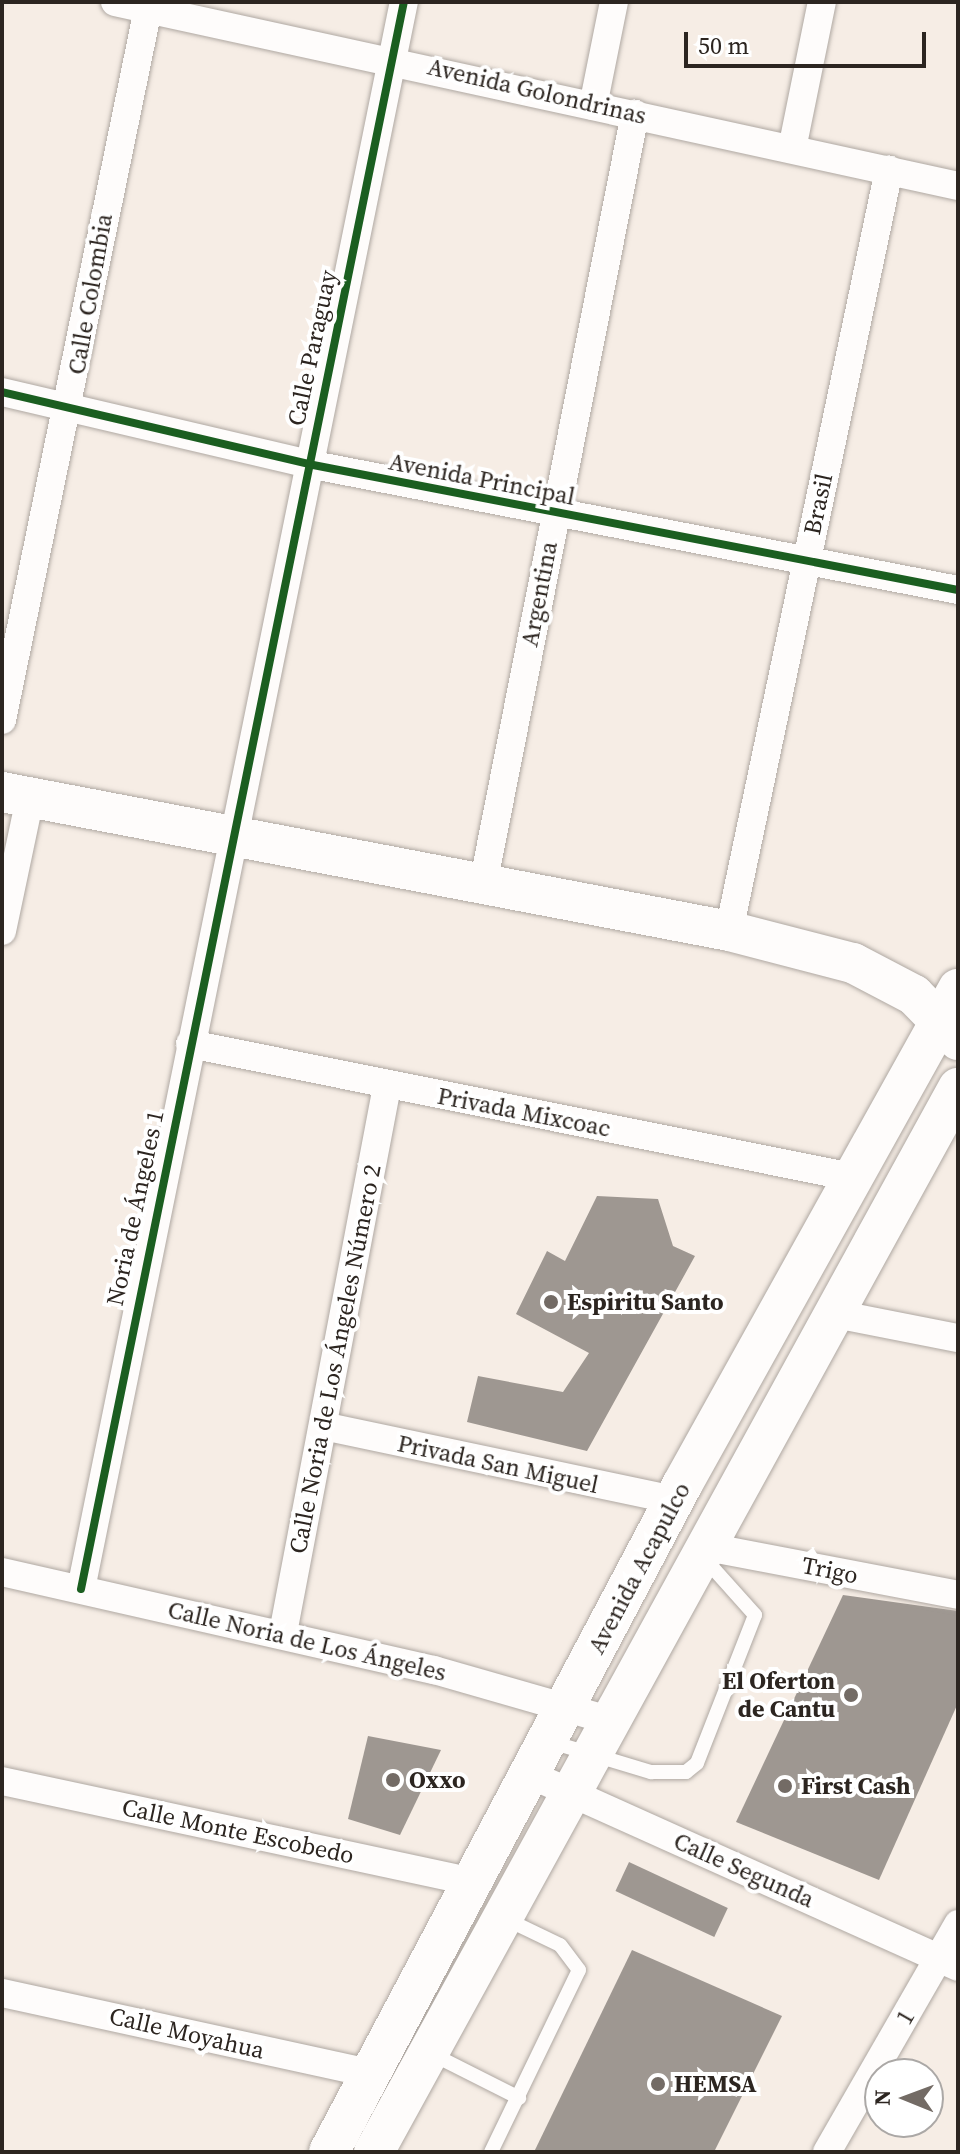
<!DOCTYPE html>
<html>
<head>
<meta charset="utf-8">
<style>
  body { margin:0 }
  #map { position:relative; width:960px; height:2154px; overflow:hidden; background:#f6ede5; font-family:"Source Serif 4",serif }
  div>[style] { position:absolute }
  .building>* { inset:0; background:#9e9791; transform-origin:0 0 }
  .roads { filter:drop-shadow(0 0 2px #afa8a2) drop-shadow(0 0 2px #afa8a2) }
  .service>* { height:14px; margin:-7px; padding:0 7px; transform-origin:7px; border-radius:7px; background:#fefcfb }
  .minor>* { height:28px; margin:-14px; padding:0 14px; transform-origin:14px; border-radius:14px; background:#fefcfb }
  .secondary>* { height:40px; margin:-20px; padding:0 20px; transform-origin:20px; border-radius:20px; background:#fefcfb }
  .cycleway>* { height:8px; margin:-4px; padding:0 4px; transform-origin:4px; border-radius:4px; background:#1b5e20 }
  .dots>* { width:22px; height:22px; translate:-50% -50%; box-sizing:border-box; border:4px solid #fff; border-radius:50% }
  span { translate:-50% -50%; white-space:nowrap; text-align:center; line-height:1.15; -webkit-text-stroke:8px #fff; paint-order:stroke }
  .street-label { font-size:24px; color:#2c2520 }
  .poi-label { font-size:24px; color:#2c2520; font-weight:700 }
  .left { translate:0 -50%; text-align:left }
  .right { translate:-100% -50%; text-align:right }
  .frame { position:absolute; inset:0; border:4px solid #2c2520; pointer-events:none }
  .north { position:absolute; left:864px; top:2058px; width:80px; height:80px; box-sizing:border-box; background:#fff; border:2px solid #aba8a6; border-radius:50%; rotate:271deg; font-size:22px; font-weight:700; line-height:32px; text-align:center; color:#2c2520 }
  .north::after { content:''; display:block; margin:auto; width:28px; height:36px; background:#736b65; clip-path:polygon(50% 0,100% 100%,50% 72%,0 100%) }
  .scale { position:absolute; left:684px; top:32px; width:242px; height:36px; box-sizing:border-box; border:4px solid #2c2520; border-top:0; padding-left:10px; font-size:24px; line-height:28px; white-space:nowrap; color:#2c2520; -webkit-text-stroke:6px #fff; paint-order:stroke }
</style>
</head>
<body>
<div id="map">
  <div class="building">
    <div style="clip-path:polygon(597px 1196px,658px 1199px,673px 1246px,695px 1256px,587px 1451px,467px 1422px,478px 1376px,563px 1392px,589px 1353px,516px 1314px,547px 1251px,565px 1261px)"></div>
    <div style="clip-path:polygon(843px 1595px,958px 1611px,958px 1703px,879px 1880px,736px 1822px)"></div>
    <div style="clip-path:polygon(368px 1736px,441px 1750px,400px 1835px,348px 1819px)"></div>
    <div style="left:629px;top:1862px;width:109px;height:32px;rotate:25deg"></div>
    <div style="clip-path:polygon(632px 1950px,782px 2016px,714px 2152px,534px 2152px)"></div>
  </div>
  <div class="roads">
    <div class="service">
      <div style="left:548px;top:1741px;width:108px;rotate:16.8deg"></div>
      <div style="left:651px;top:1772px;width:35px"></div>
      <div style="left:686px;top:1772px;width:14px;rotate:-39deg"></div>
      <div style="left:697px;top:1763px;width:159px;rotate:-68.6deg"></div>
      <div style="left:755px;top:1615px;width:76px;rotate:-131.8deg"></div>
      <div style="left:430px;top:2053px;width:100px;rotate:26.8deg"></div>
      <div style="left:491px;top:2152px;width:202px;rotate:-64.2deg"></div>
      <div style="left:579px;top:1970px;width:31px;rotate:-127deg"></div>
      <div style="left:560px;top:1945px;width:60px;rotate:-154.3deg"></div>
    </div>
    <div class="minor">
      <div style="left:115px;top:2px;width:863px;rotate:12.31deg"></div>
      <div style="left:593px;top:106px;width:106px;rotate:-78.6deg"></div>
      <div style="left:792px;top:149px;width:150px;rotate:-78.5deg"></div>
      <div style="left:2px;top:392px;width:314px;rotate:13.2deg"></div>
      <div style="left:308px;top:464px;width:662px;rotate:10.97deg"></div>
      <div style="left:2px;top:720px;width:726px;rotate:-78.4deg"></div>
      <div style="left:483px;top:885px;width:786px;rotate:-78.85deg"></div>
      <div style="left:2px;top:931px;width:136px;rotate:-78.1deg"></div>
      <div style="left:729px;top:931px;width:778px;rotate:-78.13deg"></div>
      <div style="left:190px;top:1044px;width:680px;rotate:11.36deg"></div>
      <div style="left:830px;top:1313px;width:130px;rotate:11.1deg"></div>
      <div style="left:323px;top:1426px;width:359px;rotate:11.9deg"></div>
      <div style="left:702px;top:1546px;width:261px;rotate:10.8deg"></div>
      <div style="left:2px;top:1572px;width:443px;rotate:12.8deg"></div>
      <div style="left:434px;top:1670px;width:181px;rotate:16deg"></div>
      <div style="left:81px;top:1589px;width:1620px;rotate:-78.5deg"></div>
      <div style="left:283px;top:1633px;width:557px;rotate:-79.23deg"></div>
      <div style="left:529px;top:1774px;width:470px;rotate:24.2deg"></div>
      <div style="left:2px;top:1781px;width:483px;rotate:12.1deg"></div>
      <div style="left:2px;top:1993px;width:379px;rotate:12.3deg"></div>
      <div style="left:827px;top:2152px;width:263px;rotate:-60.1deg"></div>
    </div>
    <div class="secondary">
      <div style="left:2px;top:792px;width:740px;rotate:10.82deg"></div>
      <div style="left:729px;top:931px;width:128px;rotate:14.5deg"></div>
      <div style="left:853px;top:963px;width:69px;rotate:27.7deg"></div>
      <div style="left:914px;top:995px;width:63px;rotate:45.6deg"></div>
      <div style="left:329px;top:2152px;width:755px;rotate:-62.11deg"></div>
      <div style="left:682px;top:1485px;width:568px;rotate:-60.91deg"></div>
      <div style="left:374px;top:2152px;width:1214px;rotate:-61.24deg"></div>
    </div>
  </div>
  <div class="cycleway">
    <div style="left:2px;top:392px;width:314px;rotate:13.2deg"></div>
    <div style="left:308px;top:464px;width:662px;rotate:10.97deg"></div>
    <div style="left:81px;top:1589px;width:1620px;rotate:-78.5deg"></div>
  </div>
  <div class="dots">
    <div style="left:551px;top:1302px;background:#736b65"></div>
    <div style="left:851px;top:1695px;background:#736b65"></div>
    <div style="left:393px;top:1780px;background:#736b65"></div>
    <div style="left:785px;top:1786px;background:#736b65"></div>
    <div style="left:658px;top:2084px;background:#736b65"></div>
  </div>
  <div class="street-label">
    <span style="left:537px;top:91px;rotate:13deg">Avenida Golondrinas</span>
    <span style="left:90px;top:294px;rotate:-80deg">Calle Colombia</span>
    <span style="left:312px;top:348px;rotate:-78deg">Calle Paraguay</span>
    <span style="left:482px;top:479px;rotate:11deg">Avenida Principal</span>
    <span style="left:818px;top:504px;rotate:-78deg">Brasil</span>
    <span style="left:539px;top:594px;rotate:-79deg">Argentina</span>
    <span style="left:524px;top:1112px;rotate:11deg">Privada Mixcoac</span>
    <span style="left:135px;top:1208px;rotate:-78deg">Noria de Ángeles 1</span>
    <span style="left:335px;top:1359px;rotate:-79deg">Calle Noria de Los Ángeles Número 2</span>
    <span style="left:498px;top:1464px;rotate:12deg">Privada San Miguel</span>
    <span style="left:639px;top:1568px;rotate:-62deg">Avenida Acapulco</span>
    <span style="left:830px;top:1570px;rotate:11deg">Trigo</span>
    <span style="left:307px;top:1641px;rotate:13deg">Calle Noria de Los Ángeles</span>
    <span style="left:238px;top:1831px;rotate:12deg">Calle Monte Escobedo</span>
    <span style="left:744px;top:1870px;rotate:24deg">Calle Segunda</span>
    <span style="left:905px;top:2017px;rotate:-60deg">1</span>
    <span style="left:187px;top:2033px;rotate:13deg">Calle Moyahua</span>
  </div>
  <div class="poi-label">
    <span class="left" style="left:567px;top:1302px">Espiritu Santo</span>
    <span class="right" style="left:835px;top:1695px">El Oferton<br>de Cantu</span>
    <span class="left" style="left:409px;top:1780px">Oxxo</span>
    <span class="left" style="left:801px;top:1786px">First Cash</span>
    <span class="left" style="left:674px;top:2084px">HEMSA</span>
  </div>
  <div class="frame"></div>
  <div class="north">N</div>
  <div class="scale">50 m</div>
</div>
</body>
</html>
